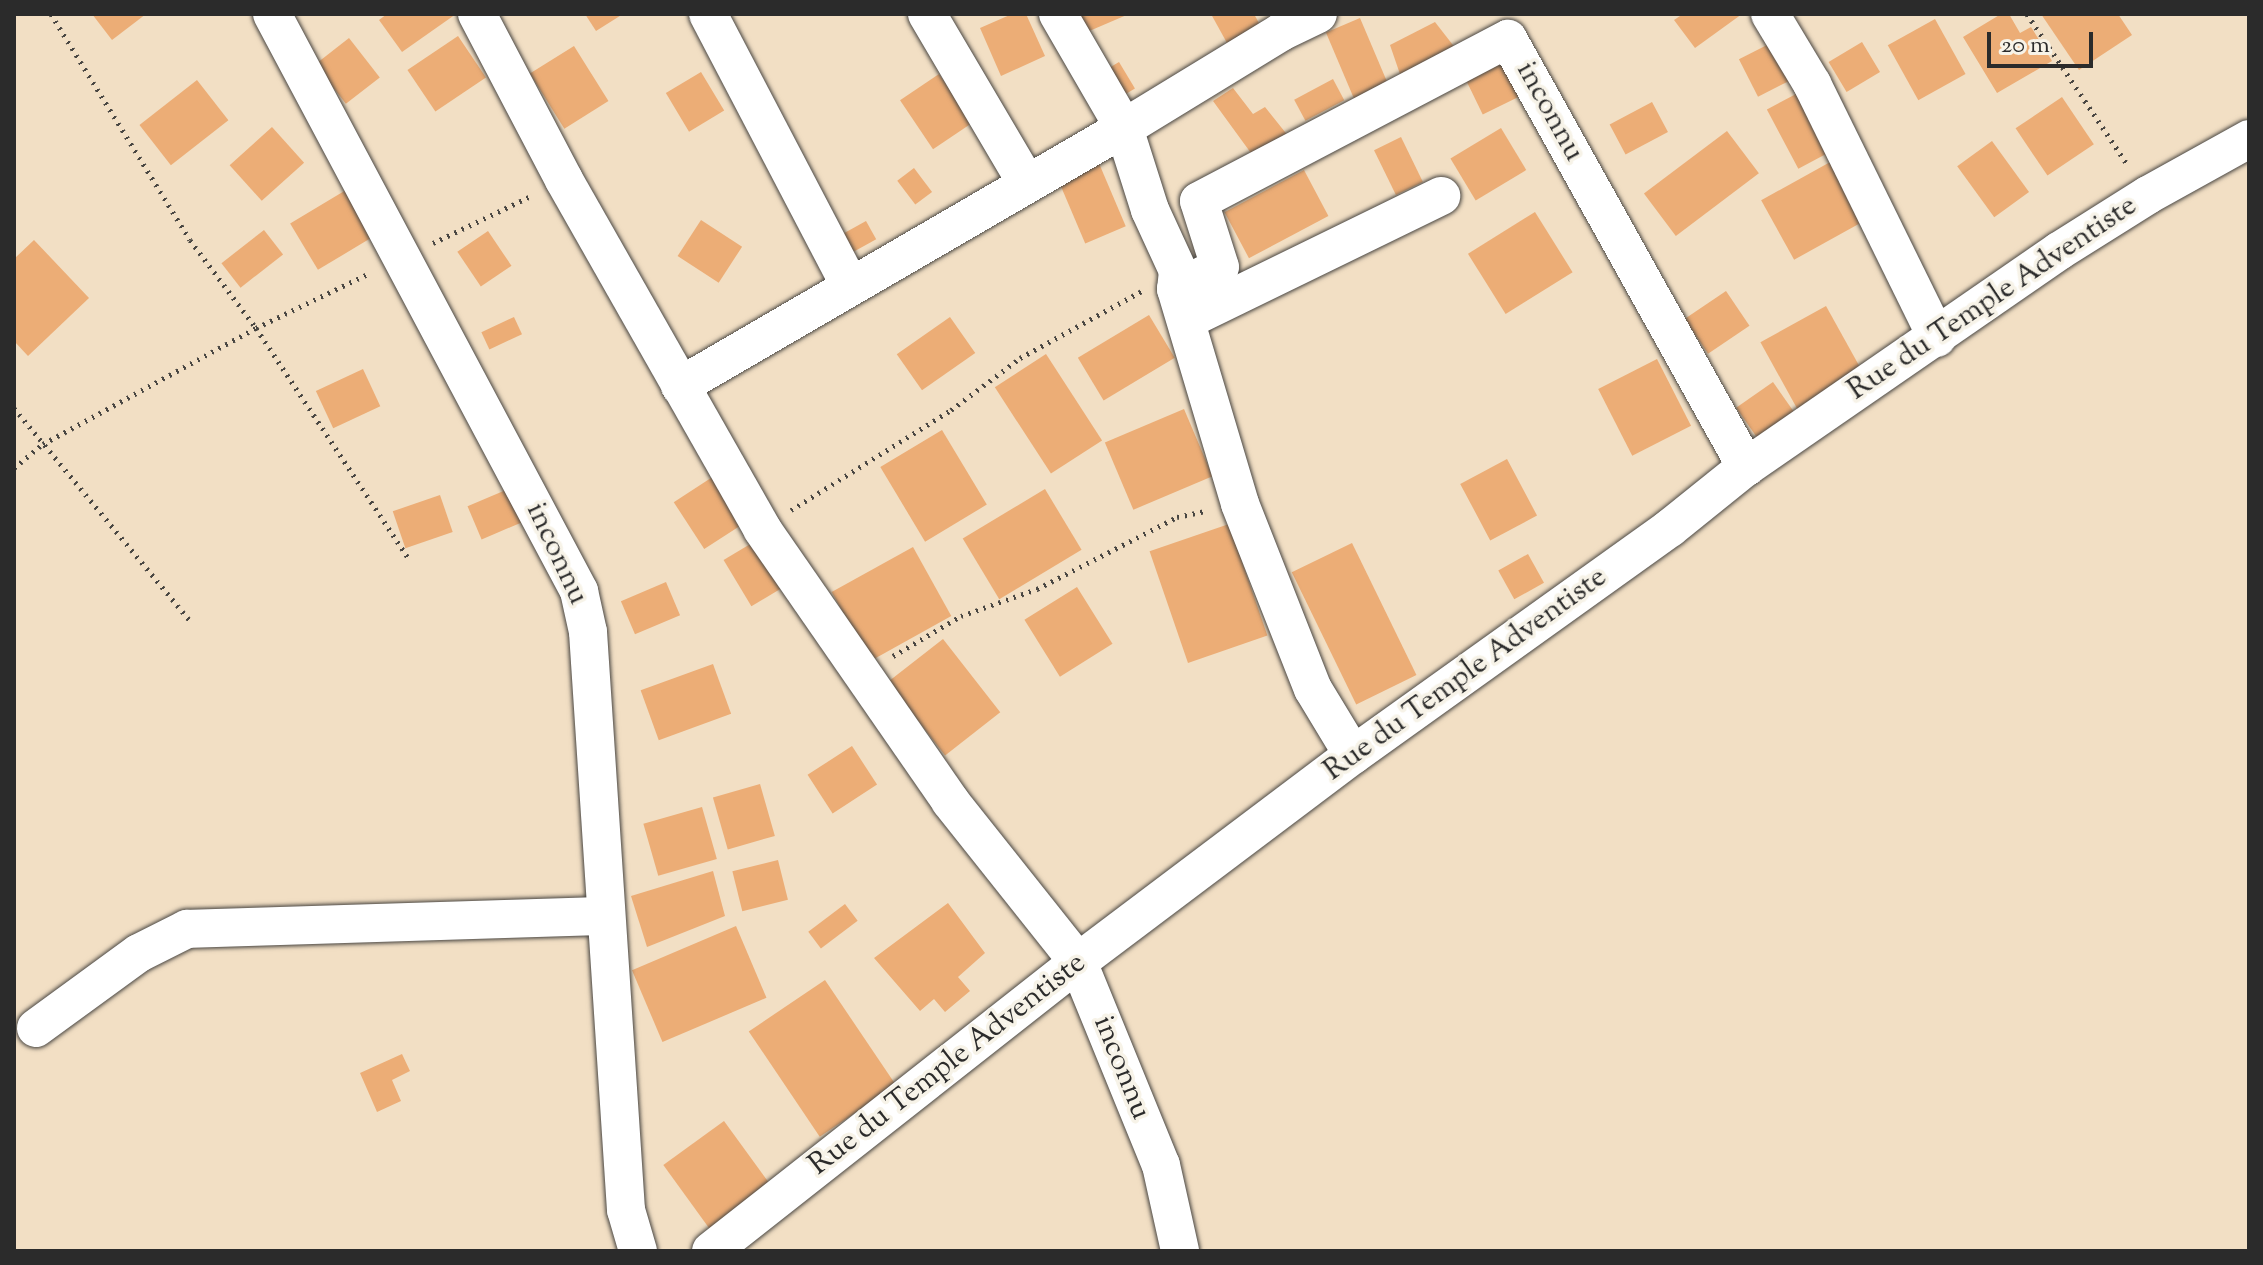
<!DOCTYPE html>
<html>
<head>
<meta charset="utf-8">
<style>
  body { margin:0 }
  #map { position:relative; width:2263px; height:1265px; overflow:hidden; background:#f2dfc4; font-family:"Sorts Mill Goudy",serif }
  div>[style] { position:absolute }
  .building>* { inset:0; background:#ecad76; transform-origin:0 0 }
  .path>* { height:5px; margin-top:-2.5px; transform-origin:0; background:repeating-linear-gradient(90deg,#494642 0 2px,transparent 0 8px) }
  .roads { filter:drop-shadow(0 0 2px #494642) drop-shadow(0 0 2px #494642) }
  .minor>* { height:38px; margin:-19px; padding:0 19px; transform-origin:19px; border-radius:19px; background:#fff }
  span { translate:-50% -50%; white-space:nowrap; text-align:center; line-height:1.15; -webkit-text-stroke:7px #f7f3e8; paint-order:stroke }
  .street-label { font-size:30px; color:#2b2b2b }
  .frame { position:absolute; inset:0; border:16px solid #2b2b2b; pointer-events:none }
  .scale { position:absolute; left:1987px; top:32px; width:106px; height:36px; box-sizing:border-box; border:4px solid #2b2b2b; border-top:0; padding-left:10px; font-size:24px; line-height:28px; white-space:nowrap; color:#2b2b2b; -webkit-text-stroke:6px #f7f3e8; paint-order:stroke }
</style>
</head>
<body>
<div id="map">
  <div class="building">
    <div style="clip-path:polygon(92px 14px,146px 14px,112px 40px)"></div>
    <div style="clip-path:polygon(387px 14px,456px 14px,402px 52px,379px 20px)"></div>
    <div style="clip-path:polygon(585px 14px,623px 14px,596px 31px)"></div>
    <div style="clip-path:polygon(1012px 14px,1026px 14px,1045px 56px,1001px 76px,980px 28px)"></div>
    <div style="clip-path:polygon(1070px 14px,1129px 14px,1080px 35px)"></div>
    <div style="clip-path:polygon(1211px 14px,1254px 14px,1260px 25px,1227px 43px)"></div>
    <div style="clip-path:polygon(1683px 14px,1742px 14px,1695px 48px,1674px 20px)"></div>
    <div style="clip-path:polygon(2001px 14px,2009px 14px,2020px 33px,2031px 27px,2052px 61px,1997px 93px,1963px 37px)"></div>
    <div style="clip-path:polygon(2041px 14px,2118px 14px,2132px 35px,2079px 70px)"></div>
    <div style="left:1360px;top:18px;width:76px;height:37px;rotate:67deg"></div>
    <div style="left:1935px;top:19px;width:63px;height:54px;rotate:61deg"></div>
    <div style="clip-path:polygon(1435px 22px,1456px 49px,1402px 80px,1390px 45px)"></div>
    <div style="left:458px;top:36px;width:50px;height:61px;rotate:56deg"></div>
    <div style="left:349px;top:38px;width:50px;height:43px;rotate:52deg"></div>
    <div style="left:1862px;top:42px;width:35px;height:39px;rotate:59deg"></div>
    <div style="left:1771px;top:43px;width:42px;height:36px;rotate:63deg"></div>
    <div style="left:574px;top:46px;width:65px;height:52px;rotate:58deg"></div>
    <div style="left:1507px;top:57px;width:41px;height:47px;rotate:64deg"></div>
    <div style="left:1119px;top:62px;width:31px;height:20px;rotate:59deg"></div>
    <div style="left:701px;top:72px;width:45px;height:41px;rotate:59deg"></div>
    <div style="left:939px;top:74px;width:59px;height:47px;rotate:56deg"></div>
    <div style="left:1333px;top:79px;width:24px;height:44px;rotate:62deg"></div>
    <div style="left:197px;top:80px;width:51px;height:73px;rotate:52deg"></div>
    <div style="clip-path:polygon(1233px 88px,1253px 114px,1265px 107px,1289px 137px,1256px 160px,1213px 101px)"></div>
    <div style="left:1796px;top:94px;width:67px;height:33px;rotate:62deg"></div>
    <div style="left:2062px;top:97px;width:57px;height:56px;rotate:56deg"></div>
    <div style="left:1652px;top:102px;width:34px;height:48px;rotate:62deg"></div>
    <div style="left:272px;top:127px;width:48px;height:57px;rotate:48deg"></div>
    <div style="left:1501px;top:128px;width:49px;height:59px;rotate:59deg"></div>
    <div style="left:1727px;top:131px;width:53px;height:104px;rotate:53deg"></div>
    <div style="left:1401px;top:137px;width:50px;height:30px;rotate:64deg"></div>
    <div style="left:1992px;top:141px;width:63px;height:43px;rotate:54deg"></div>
    <div style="left:1098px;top:161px;width:71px;height:44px;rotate:67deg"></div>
    <div style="left:1832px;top:161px;width:68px;height:81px;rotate:61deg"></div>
    <div style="left:914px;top:168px;width:30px;height:21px;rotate:53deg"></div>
    <div style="left:1304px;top:170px;width:52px;height:90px;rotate:62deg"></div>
    <div style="left:351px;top:187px;width:54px;height:71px;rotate:59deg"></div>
    <div style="left:1535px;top:212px;width:71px;height:79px;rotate:58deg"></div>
    <div style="left:701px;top:220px;width:49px;height:43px;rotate:33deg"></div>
    <div style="left:866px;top:221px;width:21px;height:33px;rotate:61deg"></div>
    <div style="left:264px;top:230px;width:31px;height:54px;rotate:52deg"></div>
    <div style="left:488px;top:231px;width:42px;height:37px;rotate:56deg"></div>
    <div style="clip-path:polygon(34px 240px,89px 298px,28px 356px,14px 341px,14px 259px)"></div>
    <div style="left:1726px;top:291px;width:42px;height:50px;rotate:56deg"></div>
    <div style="left:1826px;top:306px;width:83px;height:75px;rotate:61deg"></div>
    <div style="left:1149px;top:315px;width:50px;height:83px;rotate:59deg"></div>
    <div style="left:514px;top:317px;width:19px;height:36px;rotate:65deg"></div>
    <div style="left:950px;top:317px;width:44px;height:65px;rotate:55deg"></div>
    <div style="left:1046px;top:354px;width:103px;height:61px;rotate:57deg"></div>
    <div style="left:1657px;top:359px;width:75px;height:66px;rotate:63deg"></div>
    <div style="left:363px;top:369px;width:41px;height:52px;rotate:65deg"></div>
    <div style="left:1773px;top:382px;width:37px;height:45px;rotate:55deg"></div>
    <div style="left:1184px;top:409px;width:73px;height:86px;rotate:67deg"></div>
    <div style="left:942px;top:430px;width:87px;height:72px;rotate:59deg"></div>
    <div style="left:1507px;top:459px;width:64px;height:53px;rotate:62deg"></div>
    <div style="left:714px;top:476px;width:56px;height:48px;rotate:57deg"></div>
    <div style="left:520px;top:484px;width:36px;height:57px;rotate:67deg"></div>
    <div style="left:1045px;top:489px;width:71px;height:96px;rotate:59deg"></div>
    <div style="left:440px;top:495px;width:39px;height:50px;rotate:71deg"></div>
    <div style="left:1229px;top:524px;width:118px;height:84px;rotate:71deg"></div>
    <div style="left:757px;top:540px;width:54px;height:39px;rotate:59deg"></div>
    <div style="left:1352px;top:543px;width:147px;height:67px;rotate:64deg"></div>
    <div style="left:913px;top:547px;width:79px;height:93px;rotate:61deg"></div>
    <div style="left:1528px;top:554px;width:33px;height:34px;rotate:61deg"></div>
    <div style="left:666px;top:582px;width:36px;height:49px;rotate:67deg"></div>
    <div style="left:1077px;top:587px;width:67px;height:62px;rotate:58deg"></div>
    <div style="left:943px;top:639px;width:93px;height:70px;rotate:52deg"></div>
    <div style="left:713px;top:664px;width:53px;height:77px;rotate:70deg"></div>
    <div style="left:852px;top:746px;width:46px;height:53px;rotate:57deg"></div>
    <div style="left:760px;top:784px;width:54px;height:49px;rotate:74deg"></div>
    <div style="left:702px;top:807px;width:54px;height:61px;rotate:74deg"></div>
    <div style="left:778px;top:860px;width:41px;height:47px;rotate:76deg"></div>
    <div style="clip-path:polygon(713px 871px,725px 916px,647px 947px,631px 896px)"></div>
    <div style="clip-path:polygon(948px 903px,985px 953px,958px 977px,970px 991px,945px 1012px,934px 999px,920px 1011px,874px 958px)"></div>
    <div style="left:845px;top:904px;width:21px;height:46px;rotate:53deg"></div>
    <div style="left:736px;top:926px;width:78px;height:113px;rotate:67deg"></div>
    <div style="left:825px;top:980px;width:127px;height:92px;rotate:56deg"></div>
    <div style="clip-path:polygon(402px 1054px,410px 1071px,392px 1080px,401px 1101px,377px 1112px,360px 1073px)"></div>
    <div style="left:724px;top:1121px;width:86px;height:75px;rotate:54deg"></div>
  </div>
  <div class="path">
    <div style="left:51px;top:14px;width:265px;rotate:58.4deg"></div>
    <div style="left:190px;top:240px;width:110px;rotate:53.1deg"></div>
    <div style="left:256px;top:328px;width:279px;rotate:56.5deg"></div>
    <div style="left:2027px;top:14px;width:180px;rotate:56.3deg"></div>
    <div style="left:433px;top:243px;width:111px;rotate:-25.6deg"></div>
    <div style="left:14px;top:408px;width:276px;rotate:50.4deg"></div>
    <div style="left:14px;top:468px;width:38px;rotate:-40deg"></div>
    <div style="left:43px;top:444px;width:243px;rotate:-28.6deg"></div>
    <div style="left:256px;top:328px;width:127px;rotate:-25.8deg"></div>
    <div style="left:791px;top:510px;width:189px;rotate:-32deg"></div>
    <div style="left:951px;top:410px;width:86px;rotate:-37deg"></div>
    <div style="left:1020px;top:358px;width:139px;rotate:-28.8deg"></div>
    <div style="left:893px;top:656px;width:79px;rotate:-30.5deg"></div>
    <div style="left:961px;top:616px;width:81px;rotate:-19.6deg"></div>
    <div style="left:1037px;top:589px;width:157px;rotate:-27.2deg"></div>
    <div style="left:1177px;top:517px;width:29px;rotate:-12deg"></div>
  </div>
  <div class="roads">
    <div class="minor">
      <div style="left:272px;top:14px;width:654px;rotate:61.98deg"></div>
      <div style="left:579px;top:591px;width:42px;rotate:77.6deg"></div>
      <div style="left:588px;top:632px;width:579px;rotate:86.24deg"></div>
      <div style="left:626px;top:1210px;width:43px;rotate:73.7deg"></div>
      <div style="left:477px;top:14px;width:187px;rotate:62.3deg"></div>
      <div style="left:564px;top:180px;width:401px;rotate:60.4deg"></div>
      <div style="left:762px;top:529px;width:331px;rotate:55.3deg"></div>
      <div style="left:950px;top:801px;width:206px;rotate:51.5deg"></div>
      <div style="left:1078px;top:962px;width:219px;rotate:67.8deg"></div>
      <div style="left:1161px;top:1165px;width:88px;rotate:77.5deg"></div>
      <div style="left:708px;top:14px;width:307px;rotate:62.4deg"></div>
      <div style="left:927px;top:14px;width:195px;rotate:59.5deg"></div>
      <div style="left:1058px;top:14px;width:132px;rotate:59.9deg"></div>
      <div style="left:1124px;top:128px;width:86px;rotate:72.4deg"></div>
      <div style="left:1150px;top:210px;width:67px;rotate:65.3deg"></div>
      <div style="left:1178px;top:271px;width:18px;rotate:96deg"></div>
      <div style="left:1176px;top:289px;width:224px;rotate:73.4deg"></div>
      <div style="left:1240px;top:504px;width:199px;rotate:68.5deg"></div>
      <div style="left:1313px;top:689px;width:77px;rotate:58.8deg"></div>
      <div style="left:1770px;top:14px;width:82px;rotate:59deg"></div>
      <div style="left:1812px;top:84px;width:283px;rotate:63.8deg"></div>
      <div style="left:1176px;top:289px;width:49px;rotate:-26.6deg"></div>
      <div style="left:1220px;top:267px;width:69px;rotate:-107.7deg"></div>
      <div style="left:1199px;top:201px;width:349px;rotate:-27.7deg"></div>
      <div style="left:1508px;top:39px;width:490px;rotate:60.9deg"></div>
      <div style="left:1187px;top:320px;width:283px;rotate:-26deg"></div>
      <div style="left:680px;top:386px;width:514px;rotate:-30.16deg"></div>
      <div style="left:1124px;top:128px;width:184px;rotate:-31.4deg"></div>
      <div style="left:1281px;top:32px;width:41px;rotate:-25.9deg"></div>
      <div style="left:36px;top:1028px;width:127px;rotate:-36.1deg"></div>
      <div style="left:139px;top:953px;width:54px;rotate:-26.6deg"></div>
      <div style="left:187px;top:929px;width:419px;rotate:-1.8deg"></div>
      <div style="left:711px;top:1251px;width:467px;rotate:-38.2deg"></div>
      <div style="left:1078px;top:962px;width:344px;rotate:-37deg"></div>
      <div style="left:1353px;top:755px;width:390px;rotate:-35.6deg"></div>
      <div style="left:1670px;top:528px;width:97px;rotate:-38.8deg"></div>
      <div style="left:1746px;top:467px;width:380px;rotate:-34.6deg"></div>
      <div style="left:2059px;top:251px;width:105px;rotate:-32.2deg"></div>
      <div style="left:2148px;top:195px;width:115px;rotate:-29deg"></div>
    </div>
  </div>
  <div class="street-label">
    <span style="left:1549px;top:112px;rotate:61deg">inconnu</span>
    <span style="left:1993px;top:299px;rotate:-34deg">Rue du Temple Adventiste</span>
    <span style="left:556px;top:554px;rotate:65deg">inconnu</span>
    <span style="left:1466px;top:675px;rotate:-36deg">Rue du Temple Adventiste</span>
    <span style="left:948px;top:1065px;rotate:-38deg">Rue du Temple Adventiste</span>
    <span style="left:1121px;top:1068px;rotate:68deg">inconnu</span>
  </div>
  <div class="frame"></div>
  <div class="scale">20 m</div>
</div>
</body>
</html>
